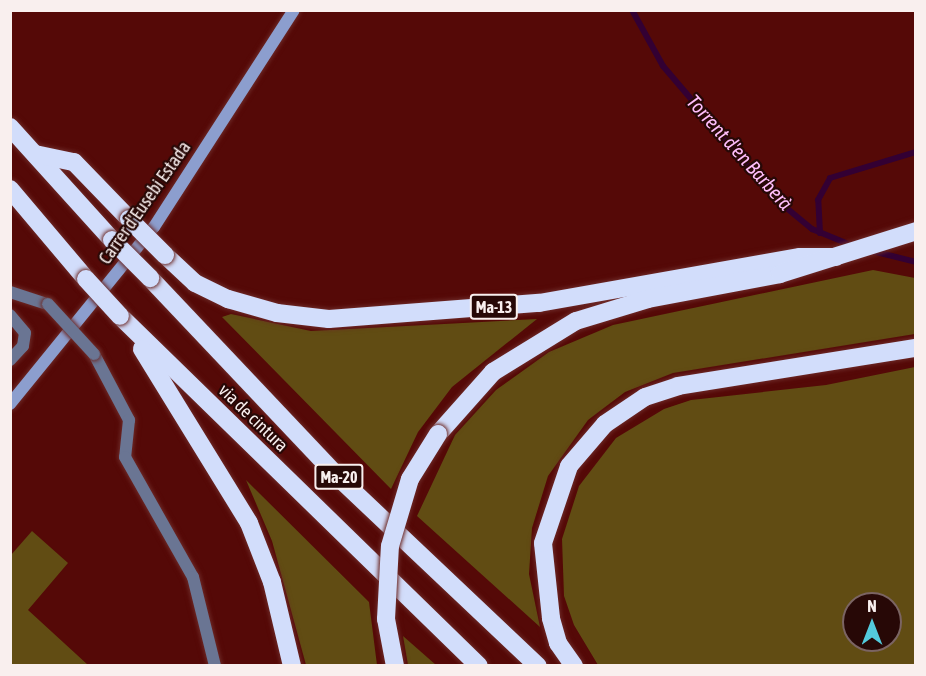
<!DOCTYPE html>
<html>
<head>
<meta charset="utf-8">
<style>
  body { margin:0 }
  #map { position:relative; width:926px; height:676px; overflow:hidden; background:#550907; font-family:"Asap Condensed",sans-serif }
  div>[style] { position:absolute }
  .green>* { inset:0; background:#614c13 }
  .stream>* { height:6px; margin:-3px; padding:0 3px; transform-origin:3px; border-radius:3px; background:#303 }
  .roads { filter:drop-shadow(0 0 2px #6c2927) drop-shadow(0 0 2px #6c2927) }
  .street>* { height:12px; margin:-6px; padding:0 6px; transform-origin:6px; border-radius:6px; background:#6a7593 }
  .secondary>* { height:12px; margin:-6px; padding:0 6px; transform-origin:6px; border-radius:6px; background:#8c9ece }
  .highway>* { height:18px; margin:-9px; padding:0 9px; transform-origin:9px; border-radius:9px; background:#d2ddfb }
  .bridges { filter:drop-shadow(0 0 2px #6c2927) drop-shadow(0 0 2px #6c2927) }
  .street-bridge>* { height:12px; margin:-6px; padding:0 6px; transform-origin:6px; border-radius:6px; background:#6a7593 }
  .highway-bridge>* { height:18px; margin:-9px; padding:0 9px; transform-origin:9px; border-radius:9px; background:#d2ddfb }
  span { translate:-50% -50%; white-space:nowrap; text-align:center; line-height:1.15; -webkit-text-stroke:4.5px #270806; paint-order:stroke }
  .shield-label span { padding:2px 4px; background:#270806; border:2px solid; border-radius:4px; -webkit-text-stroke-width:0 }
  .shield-label { font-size:16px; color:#f9efee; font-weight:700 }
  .street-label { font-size:18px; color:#f9efee }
  .water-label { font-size:20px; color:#febdfa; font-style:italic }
  .frame { position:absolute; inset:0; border:12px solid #f9efee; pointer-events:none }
  .north { position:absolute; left:842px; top:592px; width:60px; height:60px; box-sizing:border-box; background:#270806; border:2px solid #7b6463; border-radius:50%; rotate:0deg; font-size:16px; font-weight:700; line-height:24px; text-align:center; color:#f9efee }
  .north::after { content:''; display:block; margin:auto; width:21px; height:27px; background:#53cadc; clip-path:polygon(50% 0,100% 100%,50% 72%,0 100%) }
</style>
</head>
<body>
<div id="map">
  <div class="green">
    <div style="clip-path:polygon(873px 270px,915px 278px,915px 334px,673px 373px,625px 392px,588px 420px,548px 476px,532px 528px,529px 574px,540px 627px,417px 516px,455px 435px,496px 390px,549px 352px,613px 325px)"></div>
    <div style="clip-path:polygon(231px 314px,311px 331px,537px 319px,452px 387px,418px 432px,391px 489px,222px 317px)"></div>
    <div style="clip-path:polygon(evenodd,915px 367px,915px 665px,598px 665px,574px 625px,564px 596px,562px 539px,579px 486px,616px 438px,664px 409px,691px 400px,826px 385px,915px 367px,854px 604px,890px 604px,890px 640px,854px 640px,854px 604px)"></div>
    <div style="clip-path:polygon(246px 480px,369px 602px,377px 665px,306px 665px,272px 541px)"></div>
    <div style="clip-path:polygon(32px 531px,68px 563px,28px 610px,88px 665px,11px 664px,11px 555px)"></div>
    <div style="clip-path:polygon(403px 636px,436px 665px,408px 665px)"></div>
  </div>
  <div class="stream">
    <div style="left:632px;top:10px;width:64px;rotate:61deg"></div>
    <div style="left:663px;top:66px;width:177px;rotate:49.6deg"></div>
    <div style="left:778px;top:201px;width:44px;rotate:39.5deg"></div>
    <div style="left:812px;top:229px;width:44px;rotate:22.5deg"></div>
    <div style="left:820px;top:233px;width:33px;rotate:-93deg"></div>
    <div style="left:818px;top:200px;width:25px;rotate:-61deg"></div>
    <div style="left:830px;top:178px;width:90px;rotate:-16.8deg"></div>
    <div style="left:872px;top:251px;width:45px;rotate:14deg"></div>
  </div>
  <div class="roads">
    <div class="street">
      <div style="left:10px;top:292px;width:40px;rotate:18deg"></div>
      <div style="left:10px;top:315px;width:23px;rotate:50deg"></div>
      <div style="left:25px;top:333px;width:13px;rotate:99deg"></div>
      <div style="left:23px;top:346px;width:19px;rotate:133deg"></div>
      <div style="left:94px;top:354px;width:75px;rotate:62.1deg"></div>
      <div style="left:129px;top:420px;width:37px;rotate:96deg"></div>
      <div style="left:125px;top:457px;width:138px;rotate:60.5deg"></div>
      <div style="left:193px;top:577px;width:92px;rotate:76.1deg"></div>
    </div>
    <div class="secondary">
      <div style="left:10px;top:404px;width:228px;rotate:-50.9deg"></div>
      <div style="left:154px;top:227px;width:258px;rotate:-57.2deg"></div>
    </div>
    <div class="highway">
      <div style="left:10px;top:127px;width:152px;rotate:47.9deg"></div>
      <div style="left:35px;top:154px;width:40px;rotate:12deg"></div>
      <div style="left:74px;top:162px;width:79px;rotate:46deg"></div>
      <div style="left:10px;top:189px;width:118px;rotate:49.8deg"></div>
      <div style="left:165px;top:255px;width:41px;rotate:43deg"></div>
      <div style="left:195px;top:283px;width:37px;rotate:26deg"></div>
      <div style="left:228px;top:299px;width:51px;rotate:15.9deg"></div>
      <div style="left:277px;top:313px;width:52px;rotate:6.6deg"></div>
      <div style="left:329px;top:319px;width:211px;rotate:-4.4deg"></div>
      <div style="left:539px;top:303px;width:265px;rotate:-10deg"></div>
      <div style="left:800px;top:257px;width:36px"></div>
      <div style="left:150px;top:278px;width:274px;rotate:46.6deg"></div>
      <div style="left:338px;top:477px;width:275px;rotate:43.4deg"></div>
      <div style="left:120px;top:316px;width:501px;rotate:44.27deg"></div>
      <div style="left:142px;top:349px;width:204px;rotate:58.4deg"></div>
      <div style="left:249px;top:523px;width:63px;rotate:68.7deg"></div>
      <div style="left:272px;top:582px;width:86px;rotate:76.6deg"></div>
      <div style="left:438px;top:434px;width:83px;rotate:-48.4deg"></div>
      <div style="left:493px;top:372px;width:97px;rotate:-31.6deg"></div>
      <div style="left:576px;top:321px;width:75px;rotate:-17deg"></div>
      <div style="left:648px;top:299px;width:134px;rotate:-10.7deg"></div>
      <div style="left:780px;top:274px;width:143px;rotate:-17.5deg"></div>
      <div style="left:574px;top:666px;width:28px;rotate:-125deg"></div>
      <div style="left:558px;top:643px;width:26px;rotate:-106deg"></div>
      <div style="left:551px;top:618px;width:75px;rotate:-96.1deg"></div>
      <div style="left:543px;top:543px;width:81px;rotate:-71.3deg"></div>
      <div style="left:569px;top:466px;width:55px;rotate:-49.4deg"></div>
      <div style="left:605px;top:424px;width:48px;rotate:-34deg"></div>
      <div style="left:645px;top:397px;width:35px;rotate:-18deg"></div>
      <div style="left:678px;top:386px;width:241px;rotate:-9.1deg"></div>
    </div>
  </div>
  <div class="bridges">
    <div class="street-bridge">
      <div style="left:48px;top:304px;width:68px;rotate:47.4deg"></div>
    </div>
    <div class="highway-bridge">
      <div style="left:129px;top:219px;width:51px;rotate:45deg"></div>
      <div style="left:112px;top:240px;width:54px;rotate:45deg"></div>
      <div style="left:86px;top:279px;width:50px;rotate:47.4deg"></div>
      <div style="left:395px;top:666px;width:48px;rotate:-100.8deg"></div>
      <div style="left:386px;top:619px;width:73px;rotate:-86.9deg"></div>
      <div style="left:390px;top:546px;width:70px;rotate:-73.4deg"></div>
      <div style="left:410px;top:479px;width:53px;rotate:-58.1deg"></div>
    </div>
  </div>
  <div class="shield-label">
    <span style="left:494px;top:307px">Ma-13</span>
    <span style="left:339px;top:477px">Ma-20</span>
  </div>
  <div class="street-label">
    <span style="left:145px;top:203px;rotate:-55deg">Carrer d'Eusebi Estada</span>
    <span style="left:253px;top:418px;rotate:44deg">via de cintura</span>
  </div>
  <div class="water-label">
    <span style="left:740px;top:152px;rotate:48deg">Torrent d'en Barberà</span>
  </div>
  <div class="frame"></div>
  <div class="north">N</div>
</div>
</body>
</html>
